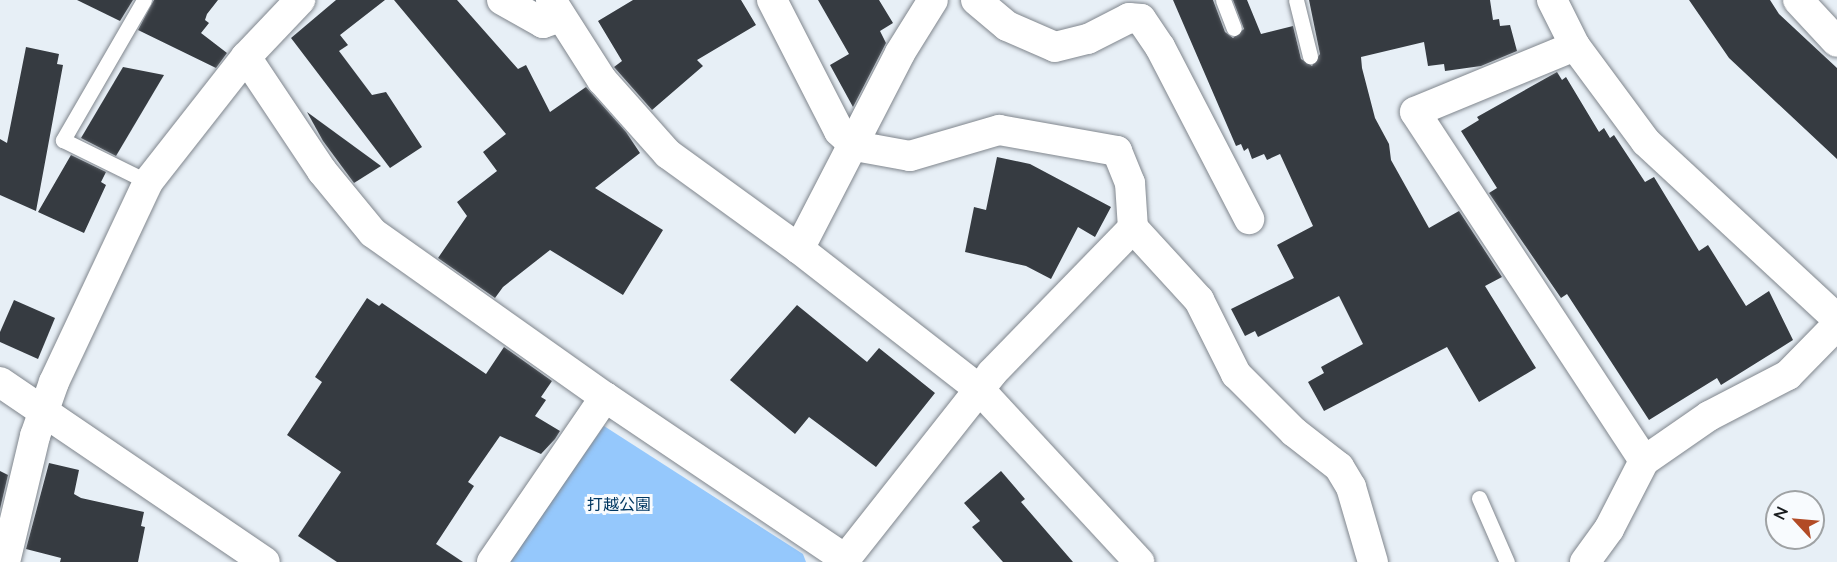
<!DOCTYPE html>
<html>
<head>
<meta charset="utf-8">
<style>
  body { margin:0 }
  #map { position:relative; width:1837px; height:562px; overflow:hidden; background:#e7eff6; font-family:Lato,"Noto Sans JP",sans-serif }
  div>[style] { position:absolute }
  .green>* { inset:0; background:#95c8fc }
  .building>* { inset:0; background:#363b41 }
  .roads { filter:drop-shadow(0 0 2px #80868d) drop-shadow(0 0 2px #80868d) }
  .service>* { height:15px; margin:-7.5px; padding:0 7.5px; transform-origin:7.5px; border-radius:7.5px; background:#fff }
  .minor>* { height:30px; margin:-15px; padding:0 15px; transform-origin:15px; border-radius:15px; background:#fff }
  span { translate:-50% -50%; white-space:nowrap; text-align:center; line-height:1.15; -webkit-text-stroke:6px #f8fbfe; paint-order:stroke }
  .park-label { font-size:16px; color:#003761 }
  .north { position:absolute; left:1765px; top:490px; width:60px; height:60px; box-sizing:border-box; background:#f8fbfe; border:2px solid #9fa2a4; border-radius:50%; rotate:296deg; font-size:16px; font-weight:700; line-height:24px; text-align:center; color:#191c1e }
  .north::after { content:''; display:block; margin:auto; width:21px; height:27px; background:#b24b26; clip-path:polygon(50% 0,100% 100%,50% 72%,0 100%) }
</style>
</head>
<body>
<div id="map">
  <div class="green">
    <div style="clip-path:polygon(604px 426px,803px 554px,806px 562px,509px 562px)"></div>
  </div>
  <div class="building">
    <div style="clip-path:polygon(77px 0,133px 0,120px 21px)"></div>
    <div style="clip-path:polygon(154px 0,218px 0,207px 14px,205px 20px,209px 23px,201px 33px,227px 53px,216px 68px,138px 30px)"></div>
    <div style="clip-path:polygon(336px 0,385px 0,340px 35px,348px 45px,339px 51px,372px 95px,386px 92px,422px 147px,390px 168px,291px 38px)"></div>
    <div style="clip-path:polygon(394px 0,457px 0,518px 69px,526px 65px,550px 112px,586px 87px,626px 132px,640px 153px,595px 188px,663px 230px,623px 295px,550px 250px,503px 287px,495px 298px,438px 258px,467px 216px,457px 202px,497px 171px,483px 152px,506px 134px)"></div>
    <div style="clip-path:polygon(633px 0,741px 0,756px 25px,697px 60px,703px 66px,652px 110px,614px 67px,622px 61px,598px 21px)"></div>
    <div style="clip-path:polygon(818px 0,879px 0,893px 23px,880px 31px,886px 43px,853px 107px,830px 65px,849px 54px)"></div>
    <div style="clip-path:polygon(1173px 0,1213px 0,1225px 32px,1233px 38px,1244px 29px,1233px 0,1247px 0,1261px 34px,1293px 26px,1301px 59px,1312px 66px,1320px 54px,1309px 0,1490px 0,1493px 20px,1499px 19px,1500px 26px,1510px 25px,1517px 51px,1481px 66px,1445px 71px,1444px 64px,1428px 66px,1424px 42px,1361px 57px,1362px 68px,1375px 118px,1389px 144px,1391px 160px,1429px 228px,1459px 211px,1502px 277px,1485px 286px,1536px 368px,1479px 402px,1447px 347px,1324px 411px,1308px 382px,1324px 373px,1321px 367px,1363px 344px,1339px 296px,1258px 337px,1255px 331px,1245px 336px,1231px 309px,1294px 278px,1277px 245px,1313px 226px,1280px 154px,1267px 160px,1264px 154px,1252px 159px,1248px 148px,1244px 151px,1241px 144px,1236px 146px)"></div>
    <div style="clip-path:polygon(1689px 0,1770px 0,1779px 14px,1837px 68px,1837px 159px,1729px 58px)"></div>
    <div style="clip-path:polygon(26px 47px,59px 54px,57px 64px,63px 65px,36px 211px,0 195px,0 139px,7px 143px)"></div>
    <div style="clip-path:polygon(123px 67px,164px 75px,116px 156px,81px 138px)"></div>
    <div style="clip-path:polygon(1557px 72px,1562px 80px,1566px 77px,1599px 132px,1604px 128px,1610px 138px,1614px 135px,1645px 182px,1654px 177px,1699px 251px,1708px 245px,1746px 306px,1769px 291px,1793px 340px,1721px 385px,1717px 378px,1649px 420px,1567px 294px,1561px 298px,1489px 193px,1497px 188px,1461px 131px,1479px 120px,1477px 117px)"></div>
    <div style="clip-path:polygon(307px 112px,381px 166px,354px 183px,323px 141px)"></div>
    <div style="clip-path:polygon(71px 155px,106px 172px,101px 182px,106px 185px,84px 233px,38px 212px)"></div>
    <div style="clip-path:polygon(997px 157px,1030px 164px,1111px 207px,1095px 237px,1078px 227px,1051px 279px,1026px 266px,965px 252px,974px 207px,986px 210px)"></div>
    <div style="clip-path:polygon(367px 298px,379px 306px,382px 303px,486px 374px,504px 347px,552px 381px,541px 397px,546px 400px,535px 416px,560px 431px,555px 439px,541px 454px,500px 436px,468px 482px,474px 486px,436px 544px,463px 562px,337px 562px,298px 536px,341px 472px,287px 435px,322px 382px,315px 377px)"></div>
    <div style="clip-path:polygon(14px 300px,55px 318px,38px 359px,0 342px,0 332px)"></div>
    <div style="clip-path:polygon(797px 305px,867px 362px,879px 348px,935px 393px,876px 467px,809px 417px,795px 434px,730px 380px)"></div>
    <div style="clip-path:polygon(49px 463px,79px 470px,74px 494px,81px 498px,144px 512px,141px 526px,145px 527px,138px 562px,60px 562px,61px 558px,26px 549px)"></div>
    <div style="clip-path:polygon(0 471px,8px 475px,0 509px)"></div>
    <div style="clip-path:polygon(1001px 471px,1025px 499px,1021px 502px,1073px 562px,1003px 562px,972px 527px,980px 521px,964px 503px)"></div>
  </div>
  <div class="roads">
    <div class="service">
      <div style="left:144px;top:0;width:162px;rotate:120.1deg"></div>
      <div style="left:63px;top:140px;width:95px;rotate:26.3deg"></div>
      <div style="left:1223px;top:0;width:30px;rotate:69deg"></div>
      <div style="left:1296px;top:0;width:58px;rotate:76deg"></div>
      <div style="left:1479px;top:498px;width:70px;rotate:66.4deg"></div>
    </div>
    <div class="minor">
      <div style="left:502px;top:0;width:47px;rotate:29.3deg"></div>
      <div style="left:543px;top:23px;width:18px;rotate:-19deg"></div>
      <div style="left:551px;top:0;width:95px;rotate:57.5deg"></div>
      <div style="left:602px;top:80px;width:99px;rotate:48.3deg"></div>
      <div style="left:668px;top:154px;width:162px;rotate:35.9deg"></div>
      <div style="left:799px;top:249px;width:228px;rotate:37.9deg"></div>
      <div style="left:979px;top:389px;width:236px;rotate:47.2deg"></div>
      <div style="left:772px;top:0;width:147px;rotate:62.9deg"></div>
      <div style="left:839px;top:131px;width:22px;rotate:43deg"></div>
      <div style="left:855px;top:146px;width:56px;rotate:10.3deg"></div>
      <div style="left:910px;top:156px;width:93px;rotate:-16.3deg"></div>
      <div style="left:999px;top:130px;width:120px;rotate:10.1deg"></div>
      <div style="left:1117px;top:151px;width:35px;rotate:68deg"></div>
      <div style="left:1130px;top:183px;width:45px;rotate:86.2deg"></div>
      <div style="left:1133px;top:228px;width:98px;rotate:47.5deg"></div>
      <div style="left:1199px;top:300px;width:83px;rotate:63.4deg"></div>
      <div style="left:1236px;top:374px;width:82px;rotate:45deg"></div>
      <div style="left:1294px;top:432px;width:57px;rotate:37.9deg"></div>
      <div style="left:1339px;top:467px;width:23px;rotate:59deg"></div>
      <div style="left:1351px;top:487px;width:78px;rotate:73.7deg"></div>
      <div style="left:976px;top:0;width:40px;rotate:40deg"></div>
      <div style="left:1007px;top:26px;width:52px;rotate:23.6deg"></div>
      <div style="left:1055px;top:47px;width:34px;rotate:-14deg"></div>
      <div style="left:1088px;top:39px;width:46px;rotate:-27.1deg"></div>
      <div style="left:1129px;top:18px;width:12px;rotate:5deg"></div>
      <div style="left:1141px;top:19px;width:34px;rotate:56deg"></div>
      <div style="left:1160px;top:47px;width:194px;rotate:62.6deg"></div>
      <div style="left:1552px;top:0;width:51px;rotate:63.4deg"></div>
      <div style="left:1575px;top:46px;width:119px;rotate:53.5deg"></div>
      <div style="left:1646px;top:142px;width:260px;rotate:42.8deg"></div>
      <div style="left:1798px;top:0;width:57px;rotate:47.1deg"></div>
      <div style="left:1575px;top:46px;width:173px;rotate:157.6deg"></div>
      <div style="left:1415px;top:112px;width:417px;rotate:56.7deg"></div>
      <div style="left:246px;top:57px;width:137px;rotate:56.3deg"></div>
      <div style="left:322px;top:171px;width:80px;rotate:50.6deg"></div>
      <div style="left:373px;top:233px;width:284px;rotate:35.3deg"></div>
      <div style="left:799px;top:249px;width:220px;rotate:-62.7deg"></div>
      <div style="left:900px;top:53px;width:62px;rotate:-58.1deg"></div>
      <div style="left:0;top:382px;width:320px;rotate:34.2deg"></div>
      <div style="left:5px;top:562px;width:130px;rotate:-76.6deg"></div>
      <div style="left:35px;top:436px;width:57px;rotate:-70.6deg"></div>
      <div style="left:54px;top:382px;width:221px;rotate:-64.8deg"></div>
      <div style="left:148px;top:182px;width:159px;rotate:-51.9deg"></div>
      <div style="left:246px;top:57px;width:79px;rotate:-46.5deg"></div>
      <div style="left:492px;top:562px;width:200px;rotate:-55.6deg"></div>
      <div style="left:605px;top:397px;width:290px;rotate:34deg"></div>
      <div style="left:843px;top:562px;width:241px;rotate:-51.7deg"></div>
      <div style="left:992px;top:373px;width:202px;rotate:-45.8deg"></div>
      <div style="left:1585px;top:562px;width:41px;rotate:-54deg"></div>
      <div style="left:1609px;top:529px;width:76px;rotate:-62.8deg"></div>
      <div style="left:1644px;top:461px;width:79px;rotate:-34.7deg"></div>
      <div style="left:1709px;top:416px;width:89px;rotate:-27.4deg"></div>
      <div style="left:1788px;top:375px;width:70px;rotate:-45.6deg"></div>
    </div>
  </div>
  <div class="park-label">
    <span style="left:619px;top:504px">打越公園</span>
  </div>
  <div class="north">N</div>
</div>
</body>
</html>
